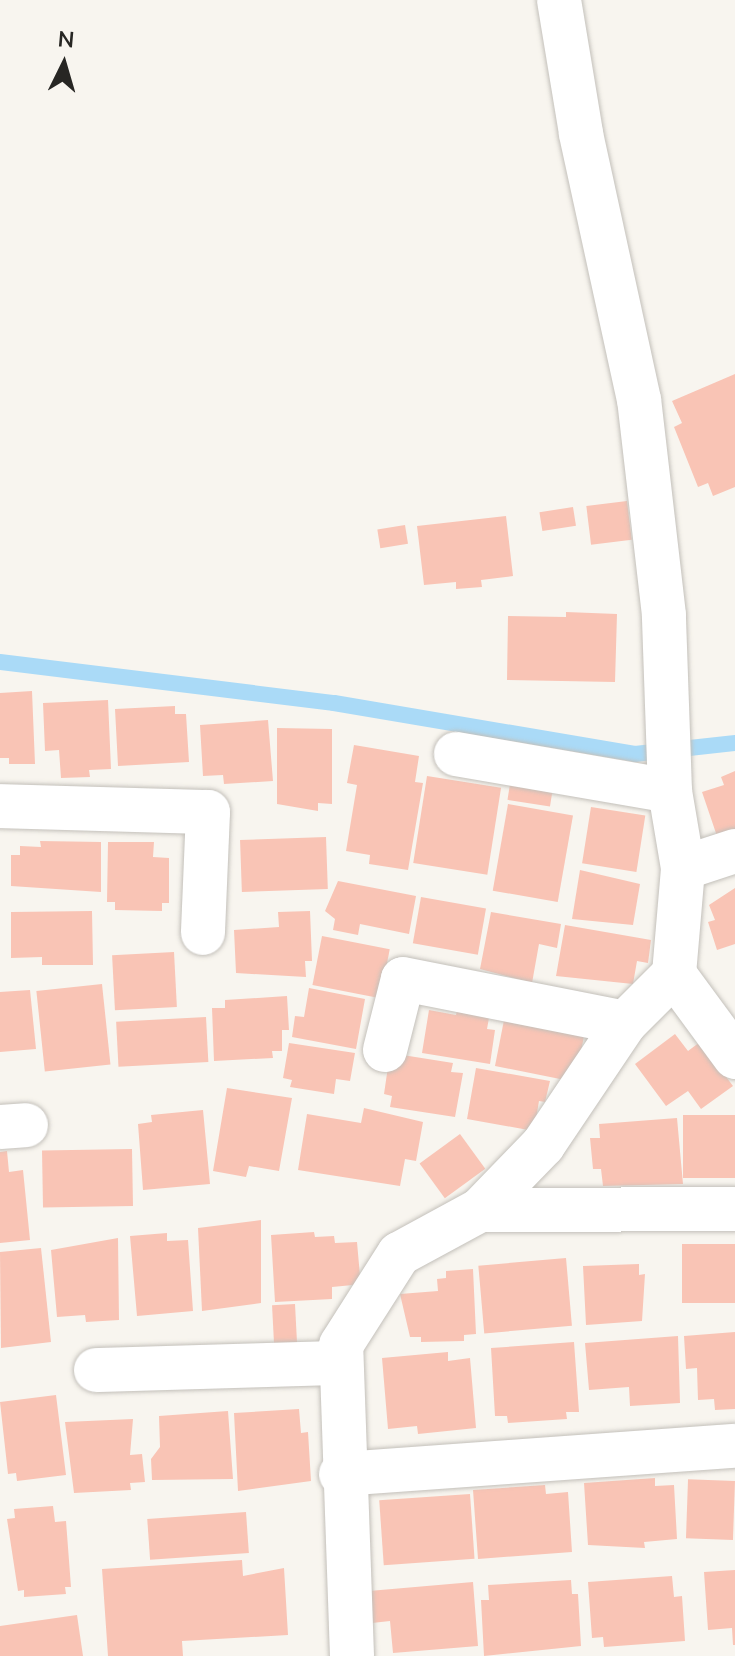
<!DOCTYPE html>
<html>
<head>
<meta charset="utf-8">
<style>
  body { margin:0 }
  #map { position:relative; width:735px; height:1656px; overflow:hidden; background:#f8f5ef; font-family:"Nunito Sans",sans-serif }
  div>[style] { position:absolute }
  .stream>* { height:16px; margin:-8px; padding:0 8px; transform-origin:8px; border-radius:8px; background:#aadaf7 }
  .building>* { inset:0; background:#f9c4b5; transform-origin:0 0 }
  .roads { filter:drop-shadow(0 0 2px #c3c0ba) drop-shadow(0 0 2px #c3c0ba) }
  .minor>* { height:44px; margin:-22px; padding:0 22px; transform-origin:22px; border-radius:22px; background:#fff }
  span { translate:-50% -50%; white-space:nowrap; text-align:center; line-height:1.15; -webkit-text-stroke:6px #f8f5ef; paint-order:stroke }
  .north { position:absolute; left:24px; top:24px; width:80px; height:80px; -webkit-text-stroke:6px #f8f5ef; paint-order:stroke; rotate:5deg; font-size:22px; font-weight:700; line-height:32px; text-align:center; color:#272623 }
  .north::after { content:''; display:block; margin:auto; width:28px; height:36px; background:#272623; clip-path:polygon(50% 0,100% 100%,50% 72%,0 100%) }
</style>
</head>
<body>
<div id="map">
  <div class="stream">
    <div style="left:0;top:662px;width:337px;rotate:7deg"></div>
    <div style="left:334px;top:703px;width:305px;rotate:9.6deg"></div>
    <div style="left:635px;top:754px;width:101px;rotate:-6.3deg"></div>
  </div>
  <div class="building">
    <div style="clip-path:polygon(735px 374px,735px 487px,713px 496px,708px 483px,698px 487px,674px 427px,682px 423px,672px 401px)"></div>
    <div style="left:627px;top:501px;width:39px;height:41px;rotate:83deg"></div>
    <div style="left:573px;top:507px;width:19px;height:34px;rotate:81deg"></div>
    <div style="clip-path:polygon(506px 516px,513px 576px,481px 580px,482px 587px,456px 589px,456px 582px,424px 585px,417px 526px)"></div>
    <div style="left:405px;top:525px;width:19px;height:28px;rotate:81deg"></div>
    <div style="clip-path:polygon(566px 612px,617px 614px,615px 682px,507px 680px,508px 616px,566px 617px)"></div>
    <div style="clip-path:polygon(32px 691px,35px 764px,9px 764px,9px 758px,0 758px,0 693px)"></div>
    <div style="clip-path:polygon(108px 700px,111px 769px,89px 770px,90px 777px,61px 778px,59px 750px,45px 751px,43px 703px)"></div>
    <div style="clip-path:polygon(175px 706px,175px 714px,186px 714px,189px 762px,118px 766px,115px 709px)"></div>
    <div style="clip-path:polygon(268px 720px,273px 781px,224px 784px,223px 775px,203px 776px,200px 725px)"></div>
    <div style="clip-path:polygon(277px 728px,332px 729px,332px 804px,318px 803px,318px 811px,277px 804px)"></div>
    <div style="clip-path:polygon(354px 745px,419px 756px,415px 782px,423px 783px,408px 870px,369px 864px,370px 855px,346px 851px,357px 785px,347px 783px)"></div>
    <div style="clip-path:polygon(735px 771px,735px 837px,719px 842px,702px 792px,724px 785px,721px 777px)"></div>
    <div style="left:427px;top:776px;width:75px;height:88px;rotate:9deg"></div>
    <div style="left:510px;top:784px;width:43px;height:16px;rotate:9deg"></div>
    <div style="left:508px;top:804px;width:66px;height:88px;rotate:10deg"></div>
    <div style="left:591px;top:807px;width:55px;height:57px;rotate:9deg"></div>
    <div style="left:326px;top:837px;width:52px;height:86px;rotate:88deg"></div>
    <div style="clip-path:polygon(40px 841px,101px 842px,101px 892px,11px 886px,11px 855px,20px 855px,20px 846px,41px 847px)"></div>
    <div style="clip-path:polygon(108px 842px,154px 842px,153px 857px,169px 858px,169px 903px,162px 903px,162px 911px,115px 910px,115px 902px,107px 902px)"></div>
    <div style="clip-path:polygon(580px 870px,640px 884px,633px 925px,572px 919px)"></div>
    <div style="clip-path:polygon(338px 881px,416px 896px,409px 934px,360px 924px,358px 935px,333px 930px,335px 919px,325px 911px)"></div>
    <div style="clip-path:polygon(735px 888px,735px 944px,717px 950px,708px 922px,715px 920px,709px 905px)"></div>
    <div style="left:421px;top:897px;width:66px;height:47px;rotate:10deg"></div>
    <div style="clip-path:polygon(92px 911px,93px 965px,42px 965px,42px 957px,11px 958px,11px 912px)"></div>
    <div style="clip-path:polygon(310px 911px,312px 961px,305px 961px,306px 977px,236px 973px,234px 930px,279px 927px,278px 912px)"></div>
    <div style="clip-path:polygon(491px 912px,561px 924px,557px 948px,539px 944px,532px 983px,480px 969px)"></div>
    <div style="clip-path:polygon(565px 925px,651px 940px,648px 963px,637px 961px,633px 984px,556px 976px)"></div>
    <div style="left:322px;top:936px;width:69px;height:50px;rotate:11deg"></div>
    <div style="left:174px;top:952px;width:55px;height:62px;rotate:87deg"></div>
    <div style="left:102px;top:984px;width:81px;height:66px;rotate:84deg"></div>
    <div style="clip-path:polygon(309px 988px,365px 999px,356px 1049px,292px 1037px,295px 1016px,304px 1017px)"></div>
    <div style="clip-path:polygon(30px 990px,36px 1049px,0 1052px,0 992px)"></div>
    <div style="clip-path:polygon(287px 996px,289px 1030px,282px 1030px,282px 1051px,272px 1051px,273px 1058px,214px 1061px,212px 1008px,225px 1008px,225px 1000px)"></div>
    <div style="clip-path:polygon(458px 1007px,490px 1012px,487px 1029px,495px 1030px,490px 1064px,422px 1053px,429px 1010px,456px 1015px)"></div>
    <div style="clip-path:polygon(505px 1015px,585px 1031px,577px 1072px,565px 1080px,495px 1066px)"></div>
    <div style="left:206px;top:1017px;width:45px;height:90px;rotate:87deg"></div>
    <div style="clip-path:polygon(675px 1034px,688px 1051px,700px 1042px,733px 1086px,701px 1109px,688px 1091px,666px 1106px,635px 1064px)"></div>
    <div style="clip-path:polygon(289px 1043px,355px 1053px,350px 1081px,336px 1079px,334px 1094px,290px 1087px,292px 1080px,283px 1078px)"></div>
    <div style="clip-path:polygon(390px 1053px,453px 1063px,451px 1072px,463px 1073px,455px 1117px,390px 1107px,392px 1096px,384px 1094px)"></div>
    <div style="clip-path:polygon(476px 1068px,550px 1081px,545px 1102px,539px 1101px,534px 1131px,467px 1119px)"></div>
    <div style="clip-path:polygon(227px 1088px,292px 1098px,279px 1171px,249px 1166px,246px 1177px,213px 1171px)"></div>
    <div style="clip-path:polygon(364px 1108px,423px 1122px,416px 1161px,405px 1159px,400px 1186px,298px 1170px,307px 1114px,361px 1123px)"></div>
    <div style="clip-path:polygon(203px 1110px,210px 1184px,143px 1190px,138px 1124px,152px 1122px,151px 1115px)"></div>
    <div style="left:735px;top:1115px;width:63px;height:52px;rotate:90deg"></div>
    <div style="clip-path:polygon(677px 1118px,683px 1184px,603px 1186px,601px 1169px,593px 1169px,590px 1138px,600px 1138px,599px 1124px)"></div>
    <div style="left:460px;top:1134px;width:43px;height:50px;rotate:54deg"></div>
    <div style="left:132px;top:1149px;width:57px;height:90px;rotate:89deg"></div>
    <div style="clip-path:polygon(7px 1151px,9px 1172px,23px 1170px,30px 1240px,0 1243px,0 1152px)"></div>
    <div style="clip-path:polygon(261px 1220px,261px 1303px,202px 1311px,198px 1228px)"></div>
    <div style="clip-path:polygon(314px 1232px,315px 1237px,334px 1236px,335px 1243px,357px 1242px,360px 1276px,353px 1285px,332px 1287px,332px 1299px,275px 1302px,271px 1235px)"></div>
    <div style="clip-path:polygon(167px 1233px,167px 1241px,188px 1240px,193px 1311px,137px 1316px,130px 1236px)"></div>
    <div style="clip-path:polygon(118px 1238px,119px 1320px,86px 1322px,85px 1315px,57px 1317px,51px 1250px)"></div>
    <div style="left:735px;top:1244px;width:59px;height:53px;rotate:90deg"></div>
    <div style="clip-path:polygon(41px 1248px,51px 1342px,1px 1348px,0 1252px)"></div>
    <div style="left:566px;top:1258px;width:68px;height:88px;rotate:85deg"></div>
    <div style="clip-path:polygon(639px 1264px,639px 1275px,645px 1274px,642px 1321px,586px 1325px,583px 1266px)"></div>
    <div style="clip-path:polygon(473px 1269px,476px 1334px,464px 1335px,464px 1341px,421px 1342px,421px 1337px,410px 1337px,400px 1294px,438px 1291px,437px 1279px,446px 1278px,446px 1271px)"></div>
    <div style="left:295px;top:1304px;width:39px;height:23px;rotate:87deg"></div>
    <div style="clip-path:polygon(735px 1332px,735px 1409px,715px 1410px,714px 1399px,698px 1400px,697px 1368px,686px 1369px,684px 1336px)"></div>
    <div style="clip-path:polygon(678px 1336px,680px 1403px,630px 1406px,629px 1387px,589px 1390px,585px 1343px)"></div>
    <div style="clip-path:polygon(574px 1342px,579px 1412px,566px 1412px,567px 1419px,508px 1423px,507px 1416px,495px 1416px,491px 1348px)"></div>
    <div style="clip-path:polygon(448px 1352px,448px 1361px,470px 1358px,476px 1428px,418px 1434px,417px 1426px,388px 1429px,382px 1358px)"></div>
    <div style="clip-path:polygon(56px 1395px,66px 1475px,17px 1481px,16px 1473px,8px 1474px,0 1402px)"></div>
    <div style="clip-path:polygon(299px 1409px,301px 1433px,308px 1432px,311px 1481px,238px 1491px,234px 1413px)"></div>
    <div style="clip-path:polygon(228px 1411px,233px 1479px,152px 1480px,151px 1459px,160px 1447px,159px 1416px)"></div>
    <div style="clip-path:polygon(133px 1419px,130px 1455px,142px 1454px,145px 1482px,130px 1483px,131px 1490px,74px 1493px,65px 1422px)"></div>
    <div style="clip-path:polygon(655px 1478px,655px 1486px,674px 1485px,677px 1539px,644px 1542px,645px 1548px,588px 1545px,584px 1483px)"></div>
    <div style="left:735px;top:1481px;width:59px;height:47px;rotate:92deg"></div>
    <div style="clip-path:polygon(545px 1485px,546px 1494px,568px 1492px,572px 1552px,478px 1559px,473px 1490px)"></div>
    <div style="left:470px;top:1494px;width:65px;height:91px;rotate:86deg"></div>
    <div style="clip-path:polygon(53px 1506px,55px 1522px,66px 1521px,71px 1587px,65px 1587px,66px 1594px,24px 1597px,24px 1590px,18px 1591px,7px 1519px,15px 1518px,14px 1509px)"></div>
    <div style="left:246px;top:1512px;width:41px;height:99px;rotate:86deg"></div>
    <div style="clip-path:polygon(242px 1560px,243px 1576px,284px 1568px,288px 1635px,182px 1641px,183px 1656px,108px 1656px,102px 1569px)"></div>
    <div style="clip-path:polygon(735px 1570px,735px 1645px,733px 1645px,732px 1628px,708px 1630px,704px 1572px)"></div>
    <div style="clip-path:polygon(672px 1576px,674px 1597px,682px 1596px,685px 1641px,604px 1647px,603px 1637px,592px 1638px,588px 1582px)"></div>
    <div style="clip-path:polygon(571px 1580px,572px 1594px,578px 1594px,581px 1646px,484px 1656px,481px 1600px,489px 1600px,488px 1585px)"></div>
    <div style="clip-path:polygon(473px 1582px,478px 1646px,393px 1653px,390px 1621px,372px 1623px,369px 1591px)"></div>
    <div style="clip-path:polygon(77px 1615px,83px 1656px,0 1656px,0 1626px)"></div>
  </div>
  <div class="roads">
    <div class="minor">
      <div style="left:456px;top:754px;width:217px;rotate:9.8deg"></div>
      <div style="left:0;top:806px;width:208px;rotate:1.7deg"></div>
      <div style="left:208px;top:812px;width:121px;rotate:92.4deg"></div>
      <div style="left:683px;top:868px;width:55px;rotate:-18.1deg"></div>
      <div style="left:674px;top:974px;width:103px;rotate:53.7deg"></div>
      <div style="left:385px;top:1050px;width:73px;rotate:-75.8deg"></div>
      <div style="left:403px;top:979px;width:226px;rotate:11.2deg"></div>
      <div style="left:0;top:1127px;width:26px;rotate:-4deg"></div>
      <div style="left:480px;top:1210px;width:255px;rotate:-0.2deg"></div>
      <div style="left:96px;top:1370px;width:242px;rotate:-1.7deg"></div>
      <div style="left:341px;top:1474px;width:395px;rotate:-4.1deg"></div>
      <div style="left:352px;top:1656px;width:311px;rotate:-92deg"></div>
      <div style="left:341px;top:1345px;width:108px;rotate:-57.5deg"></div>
      <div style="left:399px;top:1254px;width:92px;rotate:-28.5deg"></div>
      <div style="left:480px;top:1210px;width:91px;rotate:-45.9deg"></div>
      <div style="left:543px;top:1145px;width:147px;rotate:-56.1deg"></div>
      <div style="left:625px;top:1023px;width:69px;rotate:-45deg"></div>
      <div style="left:674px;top:974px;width:106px;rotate:-85.1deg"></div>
      <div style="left:683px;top:868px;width:78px;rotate:-99.6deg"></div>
      <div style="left:670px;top:791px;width:176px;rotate:-92deg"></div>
      <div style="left:664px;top:615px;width:216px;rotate:-96.6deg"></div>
      <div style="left:639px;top:400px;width:273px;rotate:-102.3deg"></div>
      <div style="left:581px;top:133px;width:135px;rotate:-99.4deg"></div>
    </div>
  </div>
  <div class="north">N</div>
</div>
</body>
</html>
